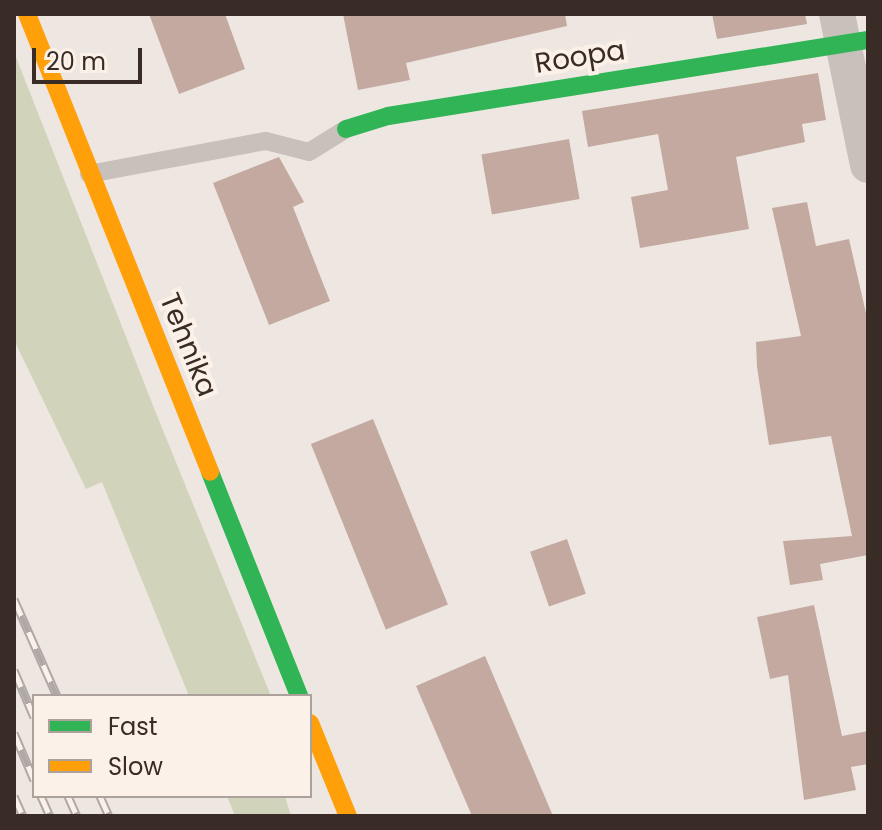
<!DOCTYPE html>
<html>
<head>
<meta charset="utf-8">
<style>
  body { margin:0 }
  #map { position:relative; width:882px; height:830px; overflow:hidden; background:#eee7e1; font-family:Poppins,sans-serif }
  div>[style] { position:absolute }
  .green>* { inset:0; background:#d1d4ba }
  .building>* { inset:0; background:#c4a9a1; transform-origin:0 0 }
  .lane>* { height:18px; margin:-9px; padding:0 9px; transform-origin:9px; border-radius:9px; background:#c8c0ba }
  .street>* { height:36px; margin:-18px; padding:0 18px; transform-origin:18px; border-radius:18px; background:#c8c0ba }
  .fast>* { height:18px; margin:-9px; padding:0 9px; transform-origin:9px; border-radius:9px; background:#30b455 }
  .slow>* { height:18px; margin:-9px; padding:0 9px; transform-origin:9px; border-radius:9px; background:#ff9f0a }
  .rail>* { height:9px; margin-top:-4.5px; transform-origin:0; background:repeating-linear-gradient(90deg,#fbf1e8 0 18px,#afa8a4 0 36px); box-sizing:border-box; border-block:2px solid #afa8a4 }
  span { translate:-50% -50%; white-space:nowrap; text-align:center; line-height:1.15; -webkit-text-stroke:8px #fbf1e8; paint-order:stroke }
  .street-label { font-size:28px; color:#392c27 }
  .frame { position:absolute; inset:0; border:16px solid #392c27; pointer-events:none }
  .legend { position:absolute; left:32px; top:694px; width:280px; height:104px; box-sizing:border-box; background:#fbf1e8; border:2px solid #ada29b; margin:0; padding:10px 14px; list-style:none; font-size:24px; color:#392c27 }
  .legend li { display:flex; align-items:center; gap:16px; height:40px }
  .legend b { width:40px; border:2px solid #ada29b }
  .scale { position:absolute; left:32px; top:48px; width:110px; height:36px; box-sizing:border-box; border:4px solid #392c27; border-top:0; padding-left:10px; font-size:24px; line-height:28px; white-space:nowrap; color:#392c27; -webkit-text-stroke:6px #fbf1e8; paint-order:stroke }
</style>
</head>
<body>
<div id="map">
  <div class="green">
    <div style="clip-path:polygon(14px 52px,156px 413px,271px 696px,189px 696px,102px 482px,86px 489px,14px 340px)"></div>
    <div style="clip-path:polygon(227px 796px,285px 796px,291px 816px,235px 816px)"></div>
  </div>
  <div class="building">
    <div style="clip-path:polygon(149px 14px,225px 14px,245px 69px,179px 94px)"></div>
    <div style="clip-path:polygon(343px 14px,565px 14px,567px 26px,406px 63px,410px 80px,358px 90px)"></div>
    <div style="clip-path:polygon(712px 14px,805px 14px,807px 24px,717px 39px)"></div>
    <div style="clip-path:polygon(818px 73px,826px 120px,802px 124px,805px 142px,736px 157px,749px 229px,640px 248px,631px 197px,668px 190px,658px 134px,588px 147px,582px 111px)"></div>
    <div style="left:569px;top:139px;width:61px;height:89px;rotate:80deg"></div>
    <div style="clip-path:polygon(279px 157px,304px 202px,293px 207px,330px 301px,269px 325px,213px 183px)"></div>
    <div style="clip-path:polygon(807px 202px,816px 246px,849px 239px,866px 313px,868px 555px,820px 564px,823px 580px,790px 585px,783px 541px,852px 536px,831px 436px,769px 445px,757px 367px,756px 342px,801px 336px,772px 208px)"></div>
    <div style="left:373px;top:419px;width:200px;height:67px;rotate:68deg"></div>
    <div style="left:567px;top:539px;width:58px;height:39px;rotate:71deg"></div>
    <div style="clip-path:polygon(814px 605px,842px 736px,868px 731px,868px 764px,851px 767px,856px 790px,804px 800px,788px 675px,770px 679px,757px 617px)"></div>
    <div style="clip-path:polygon(485px 656px,553px 816px,472px 816px,416px 686px)"></div>
  </div>
  <div class="lane">
    <div style="left:89px;top:174px;width:180px;rotate:-10.6deg"></div>
    <div style="left:266px;top:141px;width:44px;rotate:14.3deg"></div>
    <div style="left:309px;top:152px;width:44px;rotate:-31.9deg"></div>
  </div>
  <div class="street">
    <div style="left:837px;top:14px;width:154px;rotate:78.4deg"></div>
  </div>
  <div class="fast">
    <div style="left:346px;top:129px;width:44px;rotate:-17.2deg"></div>
    <div style="left:388px;top:116px;width:486px;rotate:-9deg"></div>
    <div style="left:210px;top:472px;width:241px;rotate:68.3deg"></div>
  </div>
  <div class="slow">
    <div style="left:27px;top:14px;width:493px;rotate:68.2deg"></div>
    <div style="left:310px;top:723px;width:100px;rotate:67.8deg"></div>
  </div>
  <div class="rail">
    <div style="left:14px;top:599px;width:106px;rotate:66.1deg"></div>
    <div style="left:14px;top:670px;width:51px;rotate:66.9deg"></div>
    <div style="left:14px;top:733px;width:51px;rotate:66.9deg"></div>
    <div style="left:14px;top:796px;width:22px;rotate:66deg"></div>
    <div style="left:41px;top:796px;width:22px;rotate:66deg"></div>
    <div style="left:68px;top:796px;width:22px;rotate:66deg"></div>
    <div style="left:100px;top:796px;width:22px;rotate:66deg"></div>
  </div>
  <div class="street-label">
    <span style="left:580px;top:57px;rotate:-9deg">Roopa</span>
    <span style="left:188px;top:345px;rotate:68deg">Tehnika</span>
  </div>
  <div class="frame"></div>
  <ul class="legend">
  <li><b style="height:10px;background:#30b455"></b>Fast</li>
  <li><b style="height:10px;background:#ff9f0a"></b>Slow</li>
  </ul>
  <div class="scale">20 m</div>
</div>
</body>
</html>
